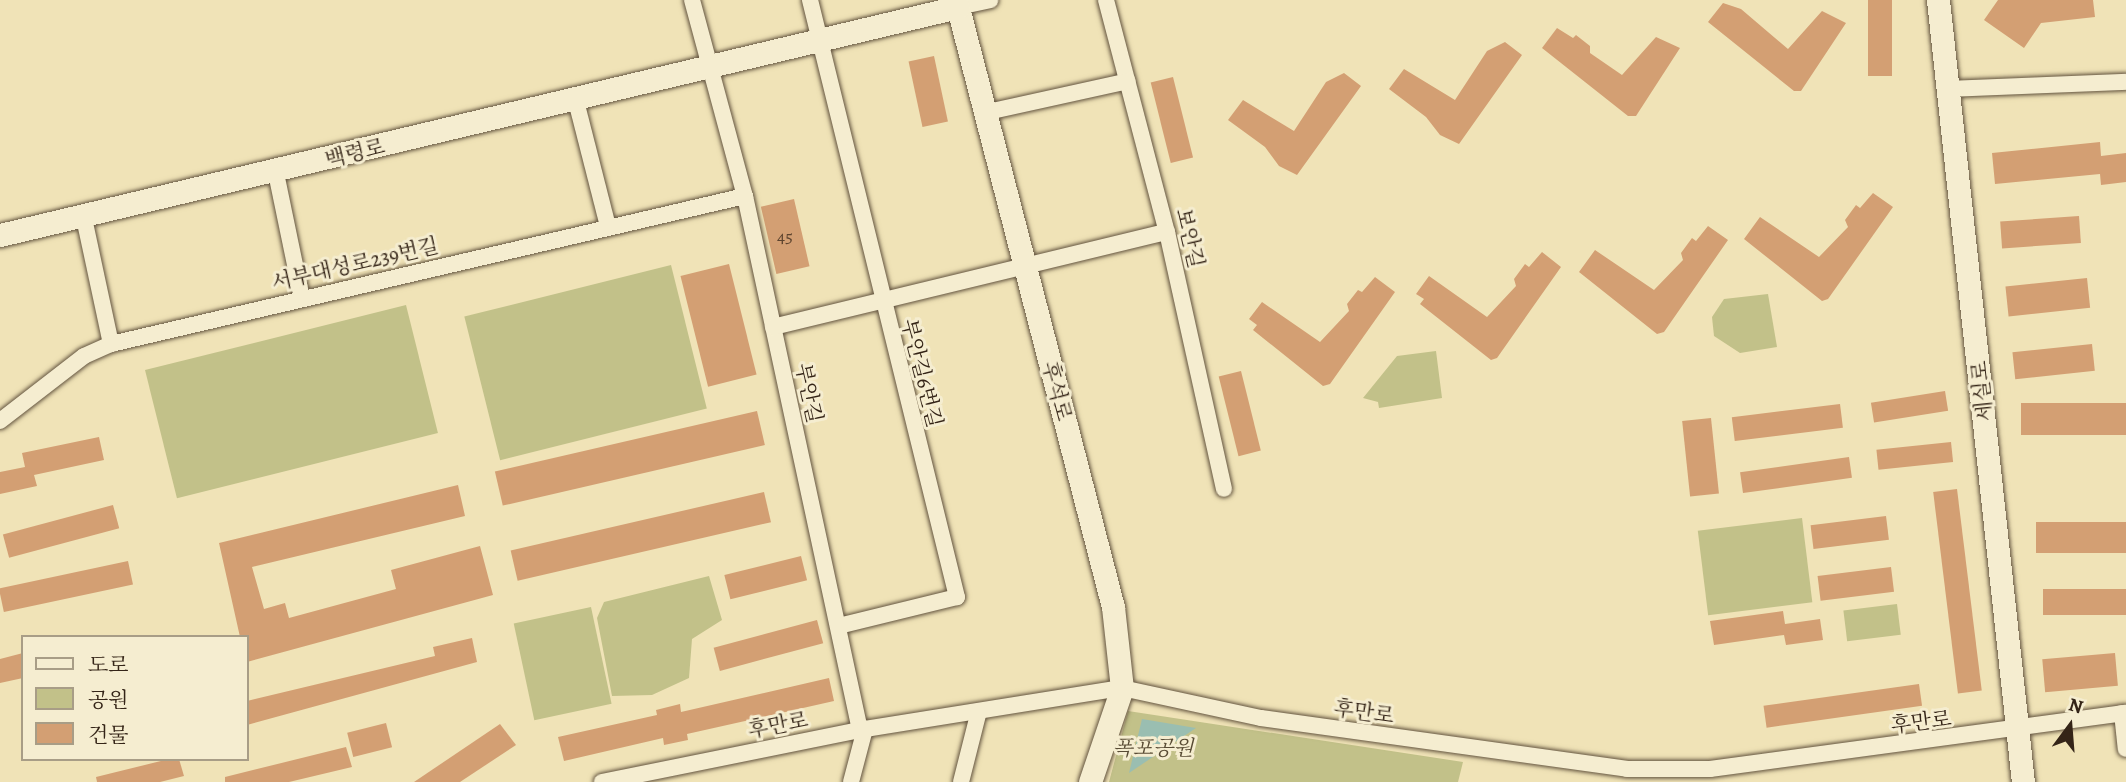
<!DOCTYPE html>
<html>
<head>
<meta charset="utf-8">
<style>
  body { margin:0 }
  #map { position:relative; width:2126px; height:782px; overflow:hidden; background:#f0e3b7; font-family:Alegreya,"Noto Serif KR",serif }
  div>[style] { position:absolute }
  .green>* { inset:0; background:#c2c189; transform-origin:0 0 }
  .water>* { inset:0; background:#9abeb1 }
  .building>* { inset:0; background:#d39f73; transform-origin:0 0 }
  .roads { filter:drop-shadow(0 0 2px #63543f) drop-shadow(0 0 2px #63543f) }
  .street>* { height:16px; margin:-8px; padding:0 8px; transform-origin:8px; border-radius:8px; background:#f5edd0 }
  .secondary>* { height:23px; margin:-11.5px; padding:0 11.5px; transform-origin:11.5px; border-radius:11.5px; background:#f5edd0 }
  span { translate:-50% -50%; white-space:nowrap; text-align:center; line-height:1.15; -webkit-text-stroke:6px #f5edd0; paint-order:stroke }
  .number-label { font-size:18px; color:#5c432e }
  .number-label span { -webkit-text-stroke-width:0 }
  .street-label { font-size:21px; color:#342417 }
  .park-label { font-size:21px; color:#584b34; font-style:italic }
  .legend { position:absolute; left:21px; top:635px; width:228px; height:126px; box-sizing:border-box; background:#f5edd0; border:2px solid #a89d86; margin:0; padding:9px 12px; list-style:none; font-size:21px; color:#342417 }
  .legend li { display:flex; align-items:center; gap:14px; height:35px }
  .legend b { width:35px; border:2px solid #a89d86 }
  .north { position:absolute; left:2035px; top:691px; width:70px; height:70px; -webkit-text-stroke:5px #f5edd0; paint-order:stroke; rotate:16deg; font-size:19px; font-weight:700; line-height:28px; text-align:center; color:#342417 }
  .north::after { content:''; display:block; margin:auto; width:24px; height:32px; background:#342417; clip-path:polygon(50% 0,100% 100%,50% 72%,0 100%) }
</style>
</head>
<body>
<div id="map">
  <div class="green">
    <div style="left:671px;top:265px;width:148px;height:213px;rotate:76deg"></div>
    <div style="clip-path:polygon(1768px 294px,1777px 347px,1740px 353px,1714px 336px,1712px 317px,1724px 299px)"></div>
    <div style="left:406px;top:305px;width:132px;height:269px;rotate:76deg"></div>
    <div style="clip-path:polygon(1436px 351px,1442px 398px,1379px 408px,1378px 402px,1363px 398px,1397px 356px)"></div>
    <div style="left:1802px;top:518px;width:85px;height:105px;rotate:83deg"></div>
    <div style="clip-path:polygon(709px 576px,722px 620px,692px 639px,689px 678px,652px 695px,612px 696px,597px 618px,604px 602px)"></div>
    <div style="left:1897px;top:604px;width:31px;height:54px;rotate:83deg"></div>
    <div style="left:591px;top:607px;width:99px;height:79px;rotate:78deg"></div>
    <div style="clip-path:polygon(1128px 711px,1463px 762px,1458px 782px,1109px 782px)"></div>
  </div>
  <div class="water">
    <div style="clip-path:polygon(1142px 719px,1196px 728px,1129px 773px)"></div>
  </div>
  <div class="building">
    <div style="left:1868px;top:0;width:24px;height:76px"></div>
    <div style="clip-path:polygon(1998px 0,2093px 0,2095px 17px,2041px 23px,2024px 48px,1984px 20px)"></div>
    <div style="clip-path:polygon(1723px 3px,1741px 9px,1788px 49px,1822px 11px,1846px 23px,1801px 91px,1794px 91px,1708px 22px)"></div>
    <div style="clip-path:polygon(1557px 28px,1573px 38px,1576px 35px,1590px 46px,1590px 53px,1622px 75px,1656px 37px,1680px 48px,1636px 116px,1628px 116px,1542px 48px)"></div>
    <div style="clip-path:polygon(1505px 42px,1522px 55px,1459px 144px,1440px 135px,1426px 117px,1389px 89px,1404px 69px,1455px 100px,1487px 51px)"></div>
    <div style="left:934px;top:56px;width:67px;height:26px;rotate:78deg"></div>
    <div style="clip-path:polygon(1344px 73px,1361px 86px,1297px 175px,1279px 166px,1265px 147px,1228px 120px,1243px 100px,1294px 131px,1326px 82px)"></div>
    <div style="left:1173px;top:77px;width:83px;height:23px;rotate:76deg"></div>
    <div style="clip-path:polygon(2100px 142px,2101px 156px,2126px 153px,2126px 182px,2101px 185px,2100px 174px,1995px 184px,1992px 153px)"></div>
    <div style="clip-path:polygon(1873px 193px,1893px 207px,1828px 299px,1822px 301px,1744px 239px,1760px 217px,1819px 257px,1848px 227px,1845px 220px,1856px 205px,1860px 208px)"></div>
    <div style="left:794px;top:199px;width:69px;height:34px;rotate:77deg"></div>
    <div style="left:2079px;top:216px;width:27px;height:79px;rotate:86deg"></div>
    <div style="clip-path:polygon(1708px 226px,1728px 240px,1664px 332px,1657px 334px,1579px 272px,1595px 250px,1654px 290px,1683px 260px,1681px 253px,1692px 238px,1696px 241px)"></div>
    <div style="clip-path:polygon(1542px 252px,1561px 267px,1497px 358px,1491px 360px,1420px 304px,1424px 299px,1416px 294px,1429px 276px,1487px 317px,1516px 286px,1514px 279px,1525px 264px,1529px 267px)"></div>
    <div style="left:729px;top:264px;width:114px;height:50px;rotate:76deg"></div>
    <div style="clip-path:polygon(1375px 277px,1395px 292px,1330px 384px,1323px 386px,1253px 330px,1257px 325px,1249px 319px,1262px 302px,1320px 342px,1349px 311px,1347px 304px,1358px 290px,1362px 292px)"></div>
    <div style="left:2087px;top:278px;width:30px;height:82px;rotate:84deg"></div>
    <div style="left:2092px;top:344px;width:27px;height:80px;rotate:84deg"></div>
    <div style="left:1241px;top:371px;width:82px;height:23px;rotate:76deg"></div>
    <div style="left:1945px;top:391px;width:20px;height:75px;rotate:81deg"></div>
    <div style="left:2126px;top:403px;width:32px;height:105px;rotate:90deg"></div>
    <div style="left:1840px;top:404px;width:24px;height:109px;rotate:83deg"></div>
    <div style="left:757px;top:411px;width:35px;height:269px;rotate:77deg"></div>
    <div style="left:1711px;top:418px;width:76px;height:29px;rotate:84deg"></div>
    <div style="clip-path:polygon(99px 437px,104px 460px,34px 475px,37px 486px,0 494px,0 472px,25px 467px,22px 453px)"></div>
    <div style="left:1951px;top:442px;width:20px;height:75px;rotate:84deg"></div>
    <div style="left:1849px;top:457px;width:21px;height:110px;rotate:82deg"></div>
    <div style="clip-path:polygon(458px 485px,465px 516px,252px 567px,264px 609px,285px 603px,289px 618px,396px 589px,391px 570px,480px 546px,493px 595px,247px 662px,247px 637px,240px 637px,219px 543px)"></div>
    <div style="left:1957px;top:489px;width:203px;height:24px;rotate:83deg"></div>
    <div style="left:764px;top:492px;width:31px;height:260px;rotate:77deg"></div>
    <div style="left:113px;top:505px;width:24px;height:114px;rotate:75deg"></div>
    <div style="left:1886px;top:516px;width:24px;height:76px;rotate:83deg"></div>
    <div style="left:2126px;top:522px;width:31px;height:90px;rotate:90deg"></div>
    <div style="left:801px;top:556px;width:25px;height:79px;rotate:76deg"></div>
    <div style="left:128px;top:561px;width:24px;height:132px;rotate:78deg"></div>
    <div style="left:1891px;top:567px;width:25px;height:74px;rotate:83deg"></div>
    <div style="left:2126px;top:589px;width:26px;height:83px;rotate:90deg"></div>
    <div style="clip-path:polygon(1783px 611px,1785px 624px,1820px 619px,1823px 640px,1786px 645px,1784px 635px,1714px 645px,1710px 621px)"></div>
    <div style="left:817px;top:620px;width:24px;height:107px;rotate:75deg"></div>
    <div style="clip-path:polygon(472px 638px,477px 662px,247px 725px,247px 701px,435px 656px,433px 647px)"></div>
    <div style="clip-path:polygon(23px 653px,23px 678px,0 683px,0 659px)"></div>
    <div style="left:2115px;top:653px;width:33px;height:73px;rotate:85deg"></div>
    <div style="clip-path:polygon(829px 678px,834px 701px,687px 734px,688px 740px,664px 745px,663px 738px,564px 761px,558px 737px,657px 715px,656px 710px,680px 704px,681px 712px)"></div>
    <div style="left:1919px;top:684px;width:22px;height:157px;rotate:82deg"></div>
    <div style="left:386px;top:723px;width:25px;height:40px;rotate:76deg"></div>
    <div style="clip-path:polygon(500px 724px,516px 745px,460px 782px,414px 782px)"></div>
    <div style="clip-path:polygon(346px 747px,352px 767px,289px 782px,225px 782px,225px 777px)"></div>
    <div style="clip-path:polygon(169px 759px,179px 759px,184px 776px,160px 782px,97px 782px,96px 777px)"></div>
  </div>
  <div class="roads">
    <div class="street">
      <div style="left:692px;top:0;width:203px;rotate:74.9deg"></div>
      <div style="left:745px;top:196px;width:546px;rotate:77.85deg"></div>
      <div style="left:810px;top:0;width:615px;rotate:76.17deg"></div>
      <div style="left:957px;top:597px;width:122px;rotate:166.2deg"></div>
      <div style="left:1106px;top:0;width:240px;rotate:75.3deg"></div>
      <div style="left:1167px;top:232px;width:263px;rotate:77.5deg"></div>
      <div style="left:958px;top:7px;width:33px;rotate:-12deg"></div>
      <div style="left:1949px;top:89px;width:177px;rotate:-2.3deg"></div>
      <div style="left:575px;top:97px;width:133px;rotate:75.7deg"></div>
      <div style="left:983px;top:113px;width:148px;rotate:-12.4deg"></div>
      <div style="left:276px;top:173px;width:128px;rotate:78.3deg"></div>
      <div style="left:84px;top:218px;width:129px;rotate:77.9deg"></div>
      <div style="left:773px;top:327px;width:405px;rotate:-13.6deg"></div>
      <div style="left:0;top:421px;width:106px;rotate:-37.7deg"></div>
      <div style="left:84px;top:356px;width:30px;rotate:-24deg"></div>
      <div style="left:111px;top:344px;width:651px;rotate:-13.14deg"></div>
      <div style="left:2122px;top:713px;width:36px;rotate:84deg"></div>
      <div style="left:602px;top:782px;width:268px;rotate:-11.4deg"></div>
      <div style="left:865px;top:729px;width:260px;rotate:-9.1deg"></div>
      <div style="left:1122px;top:688px;width:142px;rotate:12.2deg"></div>
      <div style="left:1261px;top:718px;width:370px;rotate:7.9deg"></div>
      <div style="left:1627px;top:769px;width:83px"></div>
      <div style="left:1710px;top:769px;width:420px;rotate:-7.7deg"></div>
      <div style="left:851px;top:782px;width:55px;rotate:-75.2deg"></div>
      <div style="left:961px;top:782px;width:73px;rotate:-75.8deg"></div>
    </div>
    <div class="secondary">
      <div style="left:956px;top:0;width:627px;rotate:75.5deg"></div>
      <div style="left:1113px;top:607px;width:81px;rotate:83.7deg"></div>
      <div style="left:1122px;top:688px;width:99px;rotate:108.8deg"></div>
      <div style="left:1938px;top:0;width:787px;rotate:83.8deg"></div>
      <div style="left:0;top:235px;width:985px;rotate:-13.39deg"></div>
    </div>
  </div>
  <div class="number-label">
    <span style="left:785px;top:236px">45</span>
  </div>
  <div class="street-label">
    <span style="left:355px;top:153px;rotate:-14deg">백령로</span>
    <span style="left:1190px;top:238px;rotate:77deg">보안길</span>
    <span style="left:355px;top:264px;rotate:-13deg">서부대성로239번길</span>
    <span style="left:922px;top:373px;rotate:76deg">부안길6번길</span>
    <span style="left:1057px;top:391px;rotate:75deg">후석로</span>
    <span style="left:1982px;top:391px;rotate:-96deg">세실로</span>
    <span style="left:809px;top:393px;rotate:78deg">부안길</span>
    <span style="left:1364px;top:712px;rotate:8deg">후만로</span>
    <span style="left:1921px;top:722px;rotate:-7deg">후만로</span>
    <span style="left:778px;top:725px;rotate:-11deg">후만로</span>
  </div>
  <div class="park-label">
    <span style="left:1153px;top:748px">폭포공원</span>
  </div>
  <ul class="legend">
  <li><b style="height:9px;background:#f5edd0"></b>도로</li>
  <li><b style="height:19px;background:#c2c189"></b>공원</li>
  <li><b style="height:19px;background:#d39f73"></b>건물</li>
  </ul>
  <div class="north">N</div>
</div>
</body>
</html>
